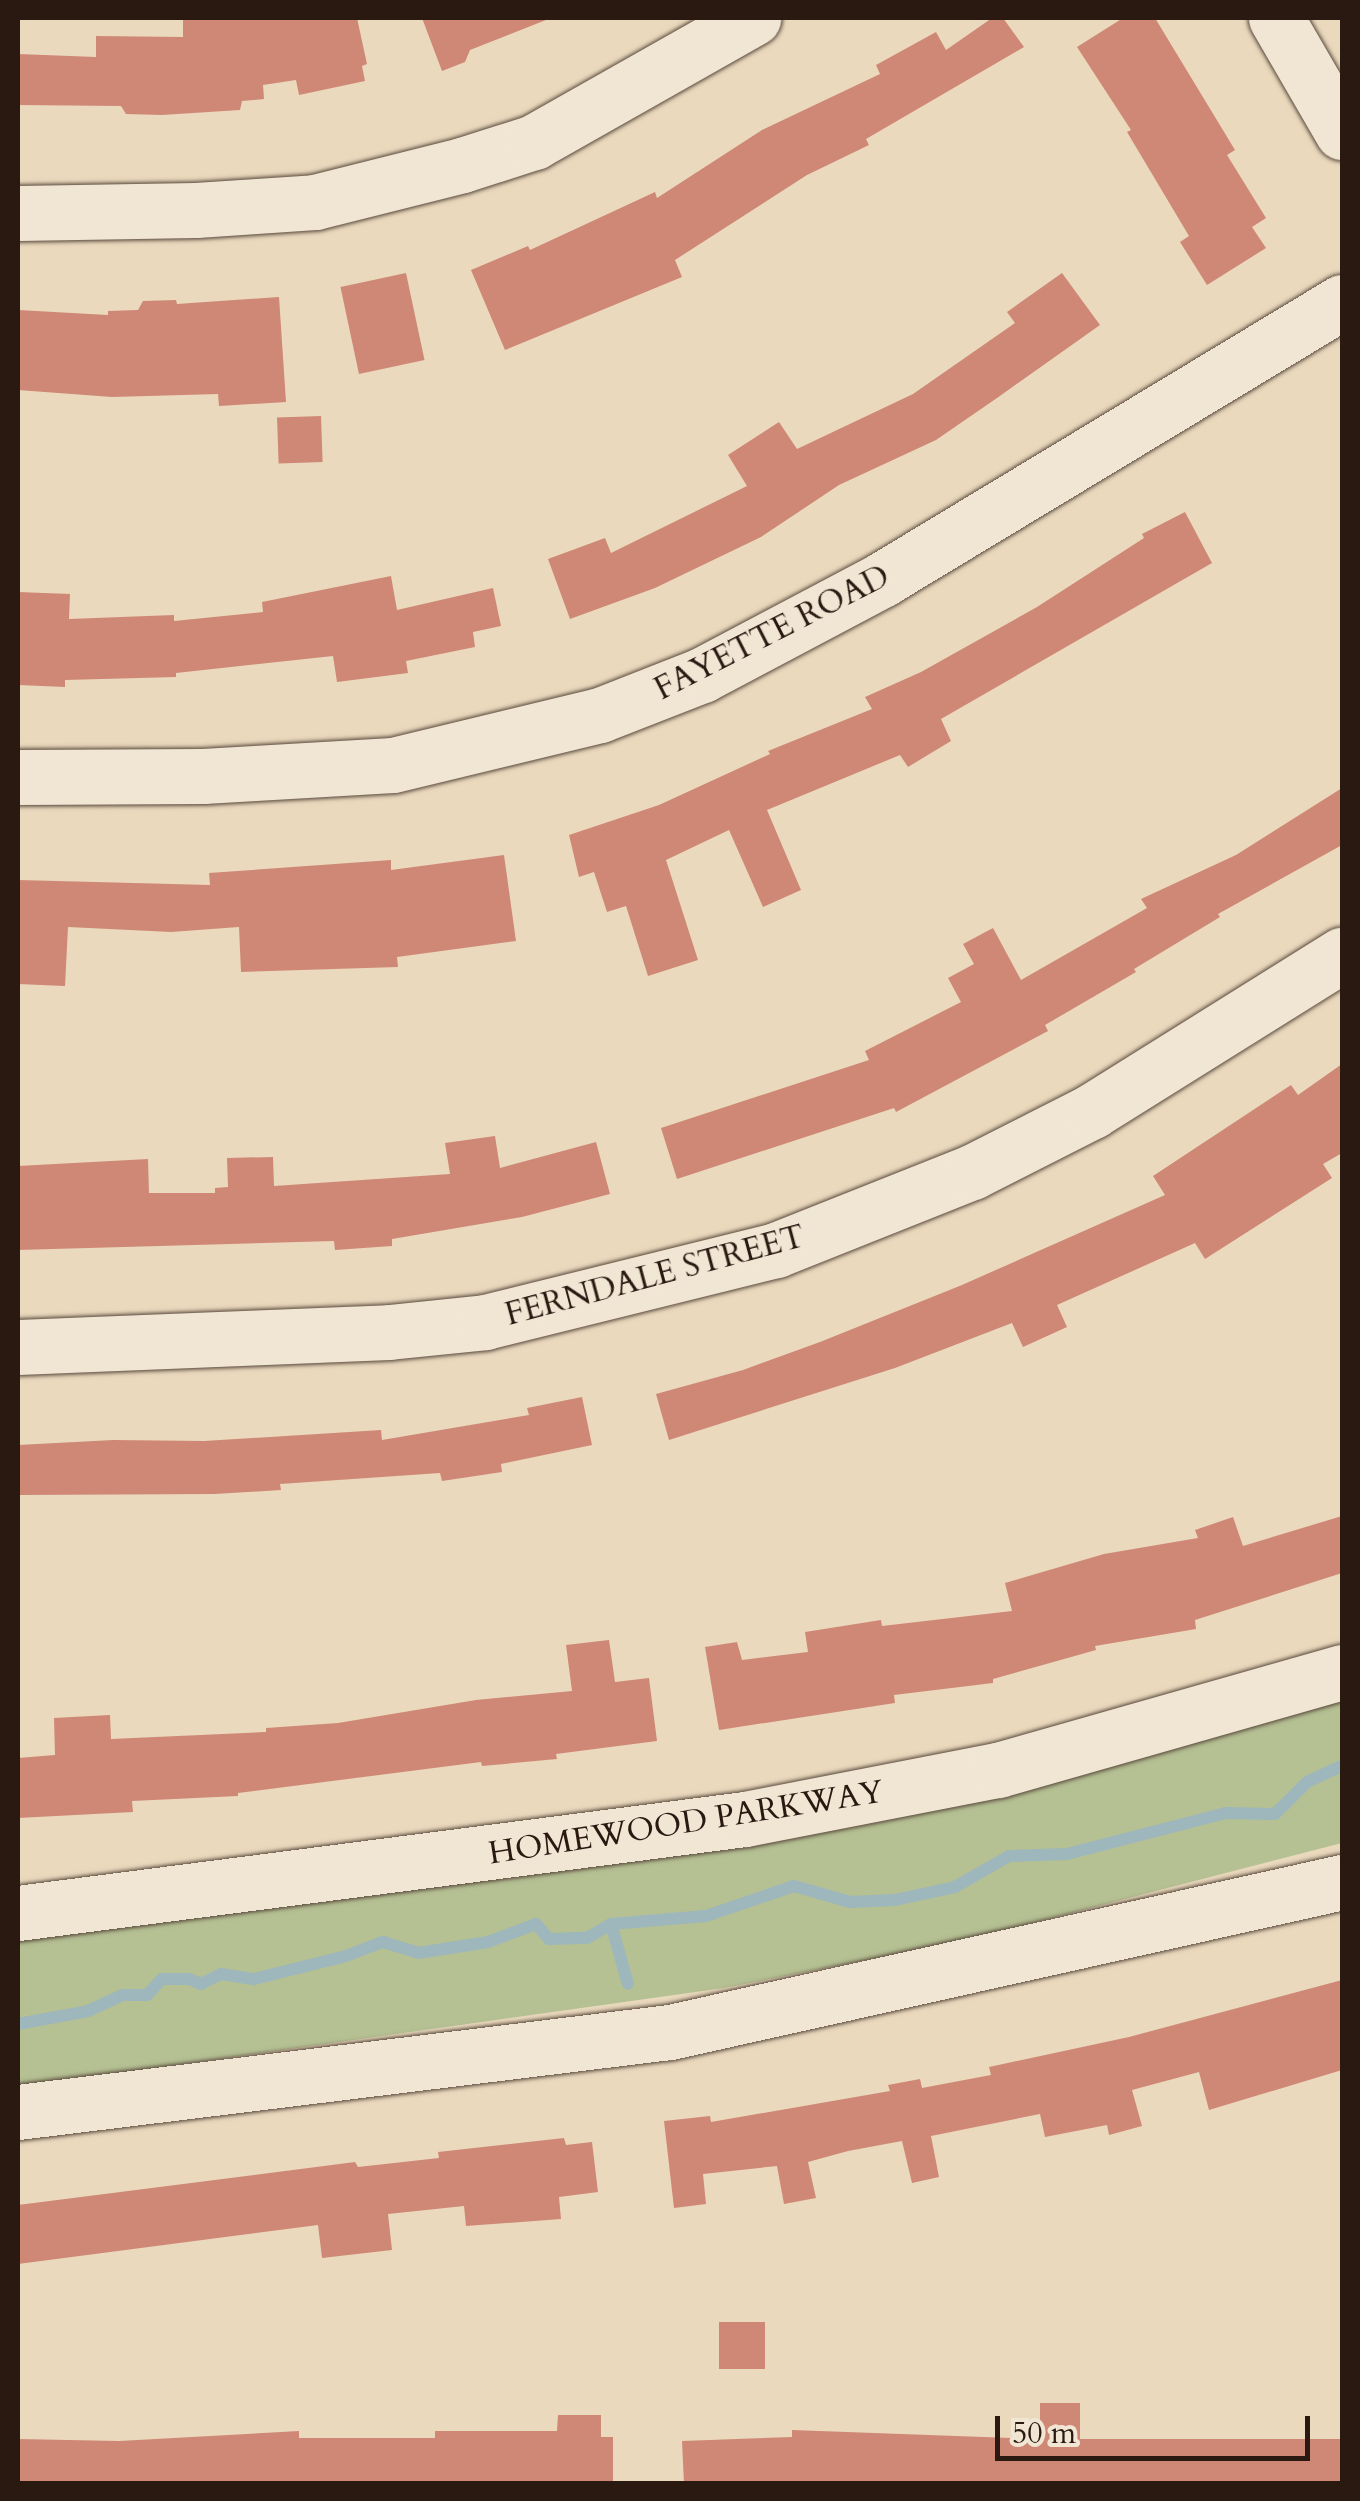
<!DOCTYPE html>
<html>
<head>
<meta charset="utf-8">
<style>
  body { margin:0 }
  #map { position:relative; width:1360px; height:2501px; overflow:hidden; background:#ead9bd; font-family:Cardo,serif }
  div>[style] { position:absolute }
  .green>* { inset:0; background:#b5c093 }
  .stream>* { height:12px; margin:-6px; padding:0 6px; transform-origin:6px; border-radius:6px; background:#9db7bc }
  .building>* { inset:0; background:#cf8876; transform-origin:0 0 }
  .roads { filter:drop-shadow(0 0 2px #59493c) drop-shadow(0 0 2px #59493c) }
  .minor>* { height:55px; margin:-27.5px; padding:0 27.5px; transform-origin:27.5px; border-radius:27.5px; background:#f1e6d4 }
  span { translate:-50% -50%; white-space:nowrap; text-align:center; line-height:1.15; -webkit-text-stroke:9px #f1e6d4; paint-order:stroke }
  .street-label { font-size:32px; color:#291911 }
  .frame { position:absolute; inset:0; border:20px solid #291911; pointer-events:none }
  .scale { position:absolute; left:995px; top:2416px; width:315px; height:45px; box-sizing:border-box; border:5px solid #291911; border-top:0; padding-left:12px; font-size:30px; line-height:35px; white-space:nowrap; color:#291911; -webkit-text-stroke:8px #f1e6d4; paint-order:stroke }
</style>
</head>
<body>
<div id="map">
  <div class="green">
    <div style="clip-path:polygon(1342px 1694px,1342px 1843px,963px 1941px,724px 1988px,18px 2087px,18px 1929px)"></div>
  </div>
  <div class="stream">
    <div style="left:611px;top:1924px;width:62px;rotate:74.2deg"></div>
    <div style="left:18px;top:2024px;width:71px;rotate:-10.5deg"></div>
    <div style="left:88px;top:2011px;width:38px;rotate:-25deg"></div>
    <div style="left:123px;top:1995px;width:24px"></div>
    <div style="left:147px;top:1995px;width:22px;rotate:-47deg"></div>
    <div style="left:162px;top:1979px;width:27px"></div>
    <div style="left:189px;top:1979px;width:13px;rotate:23deg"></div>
    <div style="left:201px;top:1984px;width:22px;rotate:-27deg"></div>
    <div style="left:221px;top:1974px;width:33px;rotate:9deg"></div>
    <div style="left:254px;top:1979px;width:95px;rotate:-14deg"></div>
    <div style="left:346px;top:1956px;width:40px;rotate:-21deg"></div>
    <div style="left:383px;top:1942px;width:37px;rotate:17deg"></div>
    <div style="left:418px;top:1953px;width:71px;rotate:-8.9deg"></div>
    <div style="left:488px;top:1942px;width:51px;rotate:-20.6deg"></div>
    <div style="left:536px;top:1924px;width:20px;rotate:49deg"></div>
    <div style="left:549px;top:1939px;width:38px;rotate:-2deg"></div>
    <div style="left:587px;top:1938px;width:28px;rotate:-30deg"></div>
    <div style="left:611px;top:1924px;width:95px;rotate:-4.8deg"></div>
    <div style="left:706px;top:1916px;width:93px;rotate:-18.8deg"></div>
    <div style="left:794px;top:1886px;width:58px;rotate:15.9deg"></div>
    <div style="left:850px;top:1902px;width:45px;rotate:-2.5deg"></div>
    <div style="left:895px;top:1900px;width:61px;rotate:-12.2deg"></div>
    <div style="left:955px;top:1887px;width:62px;rotate:-29.9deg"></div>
    <div style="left:1009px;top:1856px;width:58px;rotate:-2deg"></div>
    <div style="left:1067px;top:1854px;width:163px;rotate:-14.5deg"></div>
    <div style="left:1225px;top:1813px;width:50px;rotate:1.1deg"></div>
    <div style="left:1275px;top:1814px;width:45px;rotate:-45deg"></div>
    <div style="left:1307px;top:1782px;width:38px;rotate:-25deg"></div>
  </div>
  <div class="building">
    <div style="clip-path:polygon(183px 18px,357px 18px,367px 64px,362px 66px,365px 81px,299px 95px,296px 80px,263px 85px,264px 99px,242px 101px,240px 110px,162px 115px,126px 114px,121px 106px,18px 105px,18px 54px,96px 57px,96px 36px,183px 37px)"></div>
    <div style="clip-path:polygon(422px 18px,546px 18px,546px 20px,470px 50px,465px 62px,442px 71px)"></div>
    <div style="clip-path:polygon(992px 18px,1003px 18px,1024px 47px,866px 139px,869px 145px,807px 175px,675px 260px,682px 277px,505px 350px,471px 270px,528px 246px,530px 250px,655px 192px,657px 198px,762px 130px,880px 74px,876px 65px,936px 32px,946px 50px)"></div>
    <div style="clip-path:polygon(1123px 18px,1155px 18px,1235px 150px,1227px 155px,1266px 218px,1252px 227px,1266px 248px,1207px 285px,1180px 242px,1189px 236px,1127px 132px,1131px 130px,1077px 47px)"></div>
    <div style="left:406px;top:273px;width:89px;height:67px;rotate:78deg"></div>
    <div style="clip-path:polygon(1062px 273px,1100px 325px,997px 398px,936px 440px,839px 485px,761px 537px,655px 588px,570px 619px,548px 559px,605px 538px,611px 553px,747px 486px,728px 455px,779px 422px,797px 449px,913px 394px,1015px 323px,1007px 312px)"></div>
    <div style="clip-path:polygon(279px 297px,286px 402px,219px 406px,218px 394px,112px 397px,18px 390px,18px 310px,108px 315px,108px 311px,138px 310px,143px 301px,176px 300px,177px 304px)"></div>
    <div style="left:321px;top:416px;width:46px;height:44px;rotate:88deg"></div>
    <div style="clip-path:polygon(1185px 512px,1212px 563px,941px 719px,951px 741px,908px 767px,900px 755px,767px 810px,801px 890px,763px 907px,729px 830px,666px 860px,698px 960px,648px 976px,626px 906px,607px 912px,594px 872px,579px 877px,569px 835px,659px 805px,770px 754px,768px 751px,872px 709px,865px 697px,921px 672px,1037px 607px,1144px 538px,1142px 534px)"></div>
    <div style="clip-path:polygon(391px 576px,397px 610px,493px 588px,501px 626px,473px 632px,475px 647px,406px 661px,408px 673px,337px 682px,333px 656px,176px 673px,176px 677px,65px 680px,65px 687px,18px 685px,18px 592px,70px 594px,69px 619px,174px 615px,174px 621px,263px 612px,262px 602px)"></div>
    <div style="clip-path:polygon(1342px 788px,1342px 845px,1218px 914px,1220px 917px,1134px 969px,1136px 972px,1045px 1025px,1048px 1031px,896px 1112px,894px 1108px,677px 1179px,661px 1128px,869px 1060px,865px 1051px,961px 1002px,948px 978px,974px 964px,963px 944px,993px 928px,1021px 980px,1147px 908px,1141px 899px,1236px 855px)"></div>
    <div style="clip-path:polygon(504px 855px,516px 941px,397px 957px,398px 967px,241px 972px,239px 927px,171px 932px,68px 927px,65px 986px,18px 984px,18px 880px,210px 885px,209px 873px,391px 860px,391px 870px)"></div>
    <div style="clip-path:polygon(1342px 1064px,1342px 1153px,1323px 1164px,1332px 1178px,1205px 1259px,1195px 1243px,1057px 1305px,1067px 1327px,1023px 1347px,1012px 1323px,895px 1368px,669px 1440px,656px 1394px,743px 1370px,820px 1342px,962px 1285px,1165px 1195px,1153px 1176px,1291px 1085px,1298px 1095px)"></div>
    <div style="clip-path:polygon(495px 1136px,500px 1168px,596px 1142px,610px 1194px,522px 1217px,392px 1239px,392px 1246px,335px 1250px,334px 1241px,18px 1250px,18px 1166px,148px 1159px,149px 1193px,215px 1193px,215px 1188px,228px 1187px,227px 1158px,273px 1157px,274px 1186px,450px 1174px,445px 1143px)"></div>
    <div style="clip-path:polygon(582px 1397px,592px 1445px,501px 1464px,502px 1472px,442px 1481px,440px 1473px,280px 1484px,281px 1490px,215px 1494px,18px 1495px,18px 1445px,113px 1440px,204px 1441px,381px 1430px,382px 1440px,529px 1415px,527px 1408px)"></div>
    <div style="clip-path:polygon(1342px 1516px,1342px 1573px,1195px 1620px,1196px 1629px,1095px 1646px,1096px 1650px,993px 1679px,993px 1683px,894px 1695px,895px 1703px,719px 1730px,705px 1647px,737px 1642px,742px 1660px,808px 1652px,805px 1632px,881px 1620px,882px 1626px,1012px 1611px,1005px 1583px,1104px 1554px,1198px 1538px,1195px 1530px,1233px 1517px,1243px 1546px)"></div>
    <div style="clip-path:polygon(609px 1640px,615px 1682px,649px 1678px,657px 1741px,556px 1754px,557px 1759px,482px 1766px,481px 1762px,238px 1793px,238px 1796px,132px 1801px,133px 1812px,18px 1818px,18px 1758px,55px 1755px,54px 1718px,110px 1715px,111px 1739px,266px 1732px,266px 1728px,338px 1723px,476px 1700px,572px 1691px,566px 1645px)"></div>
    <div style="clip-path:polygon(1342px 1980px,1342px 2070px,1209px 2110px,1199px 2072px,1132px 2090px,1142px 2126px,1109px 2135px,1107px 2125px,1045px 2137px,1040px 2114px,931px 2136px,939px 2177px,912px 2183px,902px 2141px,848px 2151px,808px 2162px,816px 2198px,784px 2204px,777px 2166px,703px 2174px,706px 2204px,674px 2208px,664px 2121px,710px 2116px,711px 2122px,890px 2091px,888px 2085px,920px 2079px,922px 2088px,991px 2075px,989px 2067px,1129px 2037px)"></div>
    <div style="clip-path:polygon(564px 2138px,566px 2145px,592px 2142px,598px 2192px,559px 2197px,561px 2219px,466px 2226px,464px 2206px,388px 2214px,392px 2250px,322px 2258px,318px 2225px,18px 2264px,18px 2205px,355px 2162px,358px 2167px,439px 2158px,438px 2152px)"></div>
    <div style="left:765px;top:2322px;width:47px;height:46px;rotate:90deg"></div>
    <div style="clip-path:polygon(1040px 2403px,1080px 2403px,1080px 2439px,1342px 2439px,1342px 2484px,684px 2484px,682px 2441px,792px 2437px,792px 2430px,1040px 2439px)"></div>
    <div style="clip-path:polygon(558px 2415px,601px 2415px,601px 2437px,613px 2437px,613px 2484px,18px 2484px,18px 2439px,119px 2441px,299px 2431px,299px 2438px,435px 2438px,435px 2431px,557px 2431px)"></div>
  </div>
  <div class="roads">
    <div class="minor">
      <div style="left:1276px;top:18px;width:132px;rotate:59.9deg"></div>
      <div style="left:18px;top:213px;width:178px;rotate:-1deg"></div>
      <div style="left:196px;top:210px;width:119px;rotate:-3.8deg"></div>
      <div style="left:315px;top:202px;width:152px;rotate:-14.1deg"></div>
      <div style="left:462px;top:165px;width:76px;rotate:-17.7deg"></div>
      <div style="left:534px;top:142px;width:252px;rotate:-29.5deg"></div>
      <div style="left:18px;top:777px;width:185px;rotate:-0.3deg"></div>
      <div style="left:203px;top:776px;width:190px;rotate:-3.3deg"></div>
      <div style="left:393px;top:765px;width:213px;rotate:-13.6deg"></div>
      <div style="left:600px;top:715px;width:110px;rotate:-21.4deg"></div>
      <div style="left:702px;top:675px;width:205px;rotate:-27.9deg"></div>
      <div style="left:883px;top:579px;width:536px;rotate:-31.11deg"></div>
      <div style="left:18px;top:1347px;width:371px;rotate:-2.3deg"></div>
      <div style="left:389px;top:1332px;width:97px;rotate:-5.9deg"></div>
      <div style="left:485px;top:1322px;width:300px;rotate:-13.9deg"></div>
      <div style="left:776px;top:1250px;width:211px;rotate:-21.7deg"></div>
      <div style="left:972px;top:1172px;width:135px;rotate:-26.9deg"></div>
      <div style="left:1092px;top:1111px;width:295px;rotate:-32deg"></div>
      <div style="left:18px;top:1913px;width:733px;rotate:-7.37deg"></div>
      <div style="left:745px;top:1819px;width:258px;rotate:-11deg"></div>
      <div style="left:998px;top:1770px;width:358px;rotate:-15.9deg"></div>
      <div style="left:18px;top:2112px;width:657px;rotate:-7deg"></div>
      <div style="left:670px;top:2032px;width:689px;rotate:-12.58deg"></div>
    </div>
  </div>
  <div class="street-label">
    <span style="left:772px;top:633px;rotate:-27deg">FAYETTE ROAD</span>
    <span style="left:655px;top:1276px;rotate:-15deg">FERNDALE STREET</span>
    <span style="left:686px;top:1823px;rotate:-9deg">HOMEWOOD PARKWAY</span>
  </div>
  <div class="frame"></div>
  <div class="scale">50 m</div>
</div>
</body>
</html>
